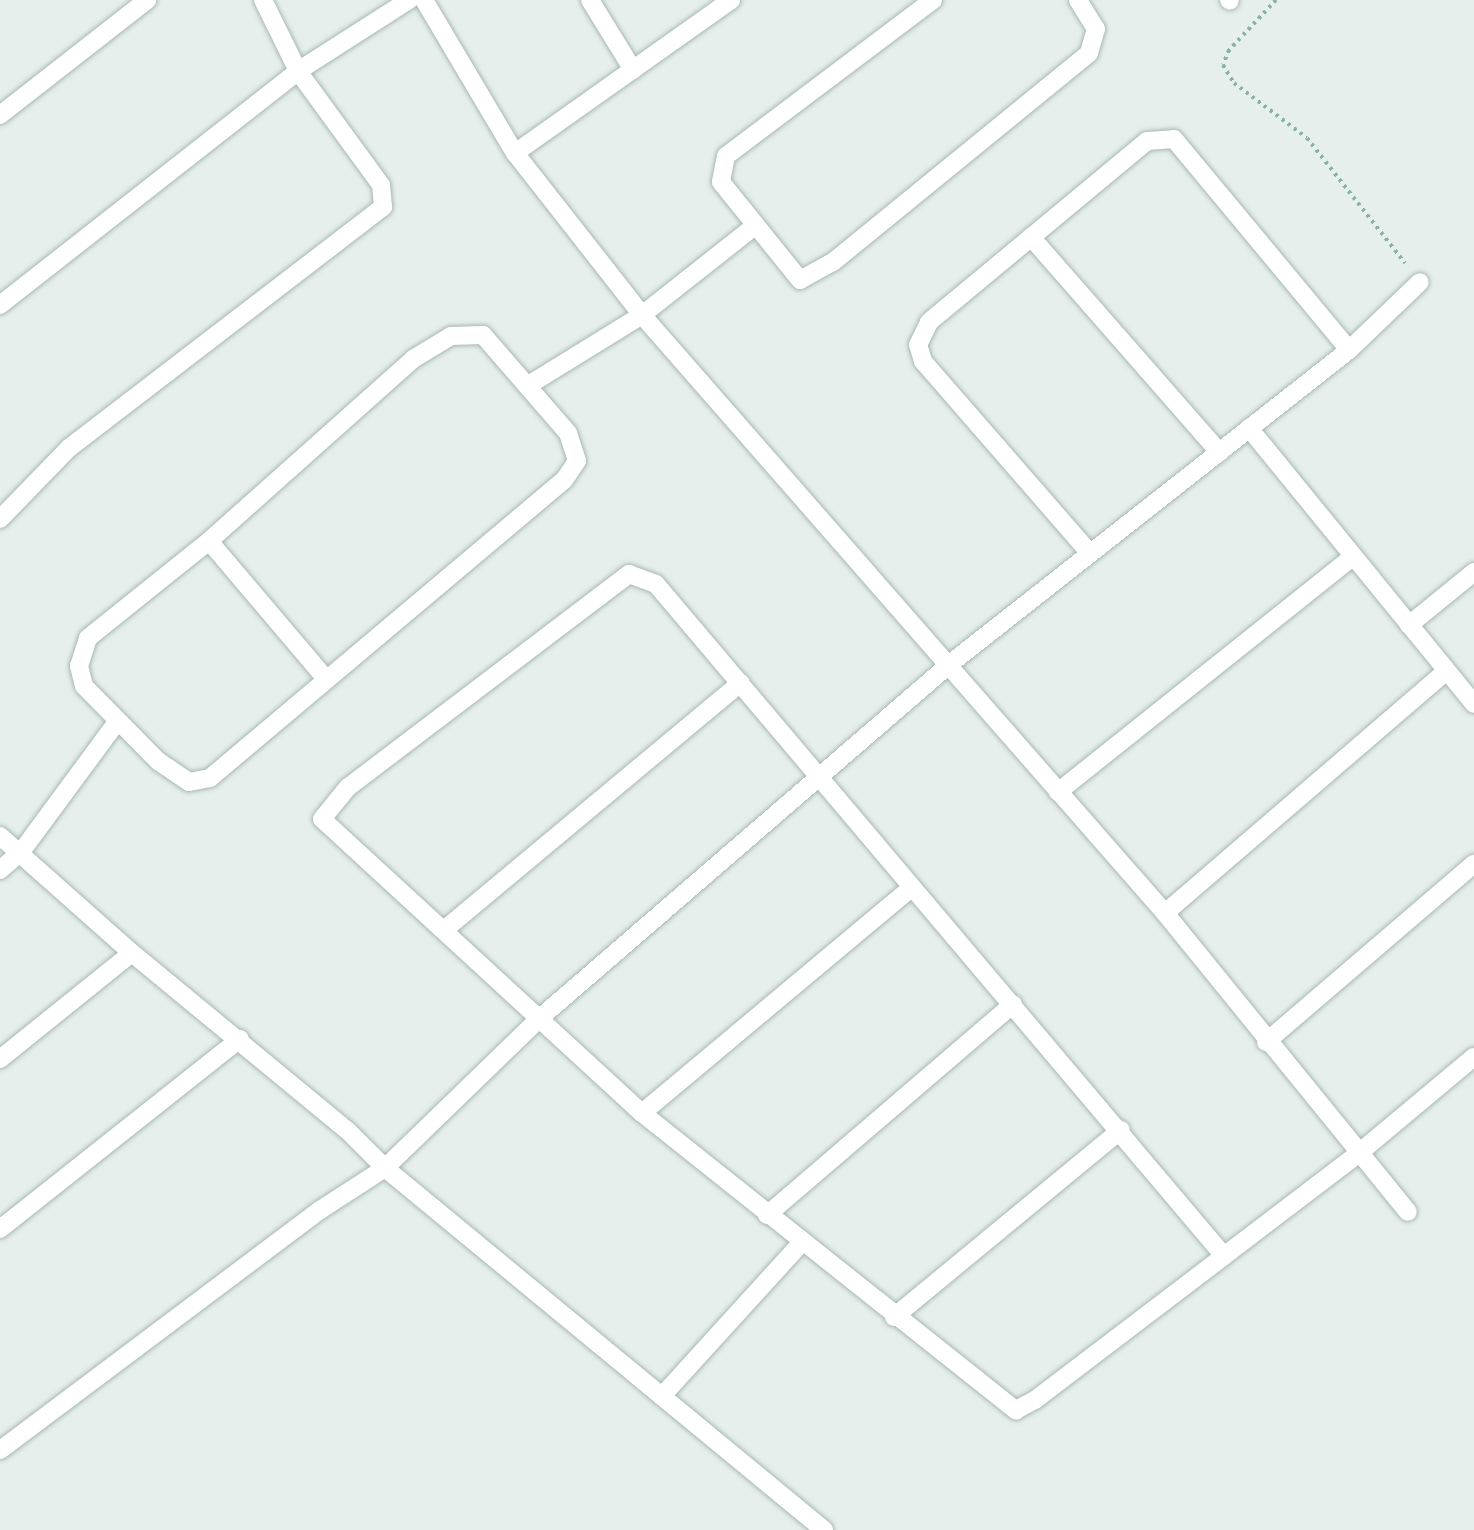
<!DOCTYPE html>
<html>
<head>
<meta charset="utf-8">
<style>
  body { margin:0 }
  #map { position:relative; width:1474px; height:1530px; overflow:hidden; background:#e6efeb; font-family:"IBM Plex Sans",sans-serif }
  div>[style] { position:absolute }
  .path>* { height:4px; margin-top:-2px; transform-origin:0; background:repeating-linear-gradient(90deg,#86b3a5 0 3px,transparent 0 7.5px) }
  .roads { filter:drop-shadow(0 0 2px #a8b8b2) drop-shadow(0 0 2px #a8b8b2) }
  .minor>* { height:18px; margin:-9px; padding:0 9px; transform-origin:9px; border-radius:9px; background:#fff }
  span { translate:-50% -50%; white-space:nowrap; text-align:center; line-height:1.15; -webkit-text-stroke:4.5px #f7fbf9; paint-order:stroke }
</style>
</head>
<body>
<div id="map">
  <div class="path">
    <div style="left:1276px;top:0;width:69px;rotate:133.2deg"></div>
    <div style="left:1229px;top:50px;width:16px;rotate:112deg"></div>
    <div style="left:1223px;top:65px;width:21px;rotate:59deg"></div>
    <div style="left:1234px;top:83px;width:91px;rotate:37deg"></div>
    <div style="left:1307px;top:138px;width:159px;rotate:51.9deg"></div>
  </div>
  <div class="roads">
    <div class="minor">
      <div style="left:424px;top:0;width:178px;rotate:59.3deg"></div>
      <div style="left:515px;top:153px;width:206px;rotate:51.9deg"></div>
      <div style="left:642px;top:315px;width:145px;rotate:-38.3deg"></div>
      <div style="left:590px;top:0;width:82px;rotate:58.4deg"></div>
      <div style="left:933px;top:0;width:259px;rotate:143deg"></div>
      <div style="left:726px;top:156px;width:26px;rotate:101deg"></div>
      <div style="left:721px;top:182px;width:126px;rotate:51.1deg"></div>
      <div style="left:800px;top:280px;width:38px;rotate:-29deg"></div>
      <div style="left:833px;top:262px;width:330px;rotate:-39.2deg"></div>
      <div style="left:1089px;top:53px;width:25px;rotate:-74deg"></div>
      <div style="left:1096px;top:29px;width:34px;rotate:-122deg"></div>
      <div style="left:1229px;top:0;width:1px;rotate:45deg"></div>
      <div style="left:0;top:115px;width:187px;rotate:-38deg"></div>
      <div style="left:515px;top:153px;width:265px;rotate:-35.3deg"></div>
      <div style="left:1031px;top:237px;width:286px;rotate:48.8deg"></div>
      <div style="left:0;top:305px;width:379px;rotate:-38.1deg"></div>
      <div style="left:298px;top:71px;width:132px;rotate:-32.6deg"></div>
      <div style="left:483px;top:335px;width:130px;rotate:49.1deg"></div>
      <div style="left:568px;top:433px;width:29px;rotate:72deg"></div>
      <div style="left:577px;top:461px;width:23px;rotate:124deg"></div>
      <div style="left:564px;top:480px;width:463px;rotate:139.9deg"></div>
      <div style="left:210px;top:778px;width:21px;rotate:169deg"></div>
      <div style="left:189px;top:782px;width:37px;rotate:-146deg"></div>
      <div style="left:158px;top:761px;width:105px;rotate:-134.6deg"></div>
      <div style="left:84px;top:686px;width:21px;rotate:-104deg"></div>
      <div style="left:79px;top:666px;width:29px;rotate:-72deg"></div>
      <div style="left:88px;top:638px;width:155px;rotate:-38.7deg"></div>
      <div style="left:209px;top:541px;width:273px;rotate:-41.7deg"></div>
      <div style="left:413px;top:359px;width:44px;rotate:-31.2deg"></div>
      <div style="left:451px;top:336px;width:32px;rotate:-2deg"></div>
      <div style="left:527px;top:386px;width:135px;rotate:-31.7deg"></div>
      <div style="left:642px;top:315px;width:794px;rotate:48.83deg"></div>
      <div style="left:1165px;top:913px;width:385px;rotate:50.9deg"></div>
      <div style="left:1249px;top:428px;width:356px;rotate:50.8deg"></div>
      <div style="left:0;top:519px;width:99px;rotate:-45.8deg"></div>
      <div style="left:69px;top:448px;width:396px;rotate:-37.5deg"></div>
      <div style="left:383px;top:207px;width:22px;rotate:-95deg"></div>
      <div style="left:381px;top:185px;width:141px;rotate:-126.1deg"></div>
      <div style="left:298px;top:71px;width:79px;rotate:-116.2deg"></div>
      <div style="left:209px;top:541px;width:181px;rotate:49.7deg"></div>
      <div style="left:1088px;top:551px;width:252px;rotate:-131deg"></div>
      <div style="left:923px;top:361px;width:17px;rotate:-107deg"></div>
      <div style="left:918px;top:345px;width:25px;rotate:-64deg"></div>
      <div style="left:929px;top:322px;width:283px;rotate:-39.7deg"></div>
      <div style="left:1147px;top:141px;width:27px;rotate:-4deg"></div>
      <div style="left:1174px;top:139px;width:274px;rotate:50.3deg"></div>
      <div style="left:1409px;top:625px;width:84px;rotate:-39.2deg"></div>
      <div style="left:1058px;top:792px;width:376px;rotate:-38.6deg"></div>
      <div style="left:0;top:836px;width:176px;rotate:41.6deg"></div>
      <div style="left:132px;top:953px;width:278px;rotate:39.5deg"></div>
      <div style="left:347px;top:1130px;width:54px;rotate:45deg"></div>
      <div style="left:385px;top:1168px;width:77px;rotate:147.1deg"></div>
      <div style="left:320px;top:1210px;width:400px;rotate:143.1deg"></div>
      <div style="left:0;top:870px;width:28px;rotate:-41deg"></div>
      <div style="left:21px;top:852px;width:160px;rotate:-53.6deg"></div>
      <div style="left:1165px;top:913px;width:371px;rotate:-40.7deg"></div>
      <div style="left:444px;top:930px;width:386px;rotate:-39.8deg"></div>
      <div style="left:1266px;top:1042px;width:274px;rotate:-40.6deg"></div>
      <div style="left:0;top:1059px;width:169px;rotate:-38.8deg"></div>
      <div style="left:642px;top:1113px;width:351px;rotate:-39.9deg"></div>
      <div style="left:767px;top:1215px;width:324px;rotate:-40.6deg"></div>
      <div style="left:0;top:1229px;width:306px;rotate:-38.4deg"></div>
      <div style="left:1224px;top:1256px;width:880px;rotate:-130.21deg"></div>
      <div style="left:656px;top:584px;width:29px;rotate:-160deg"></div>
      <div style="left:629px;top:574px;width:353px;rotate:142.8deg"></div>
      <div style="left:348px;top:787px;width:41px;rotate:129.1deg"></div>
      <div style="left:322px;top:819px;width:435px;rotate:42.6deg"></div>
      <div style="left:642px;top:1113px;width:478px;rotate:38.5deg"></div>
      <div style="left:1016px;top:1410px;width:21px;rotate:-28deg"></div>
      <div style="left:1035px;top:1400px;width:238px;rotate:-37.3deg"></div>
      <div style="left:1224px;top:1256px;width:170px;rotate:-37.3deg"></div>
      <div style="left:1359px;top:1153px;width:150px;rotate:-39.9deg"></div>
      <div style="left:894px;top:1317px;width:294px;rotate:-39.5deg"></div>
      <div style="left:662px;top:1396px;width:207px;rotate:-47.7deg"></div>
      <div style="left:824px;top:1530px;width:569px;rotate:-140.49deg"></div>
      <div style="left:385px;top:1168px;width:217px;rotate:-44.1deg"></div>
      <div style="left:541px;top:1017px;width:542px;rotate:-40.81deg"></div>
      <div style="left:951px;top:663px;width:506px;rotate:-38.18deg"></div>
      <div style="left:1349px;top:350px;width:98px;rotate:-43.8deg"></div>
    </div>
  </div>
</div>
</body>
</html>
